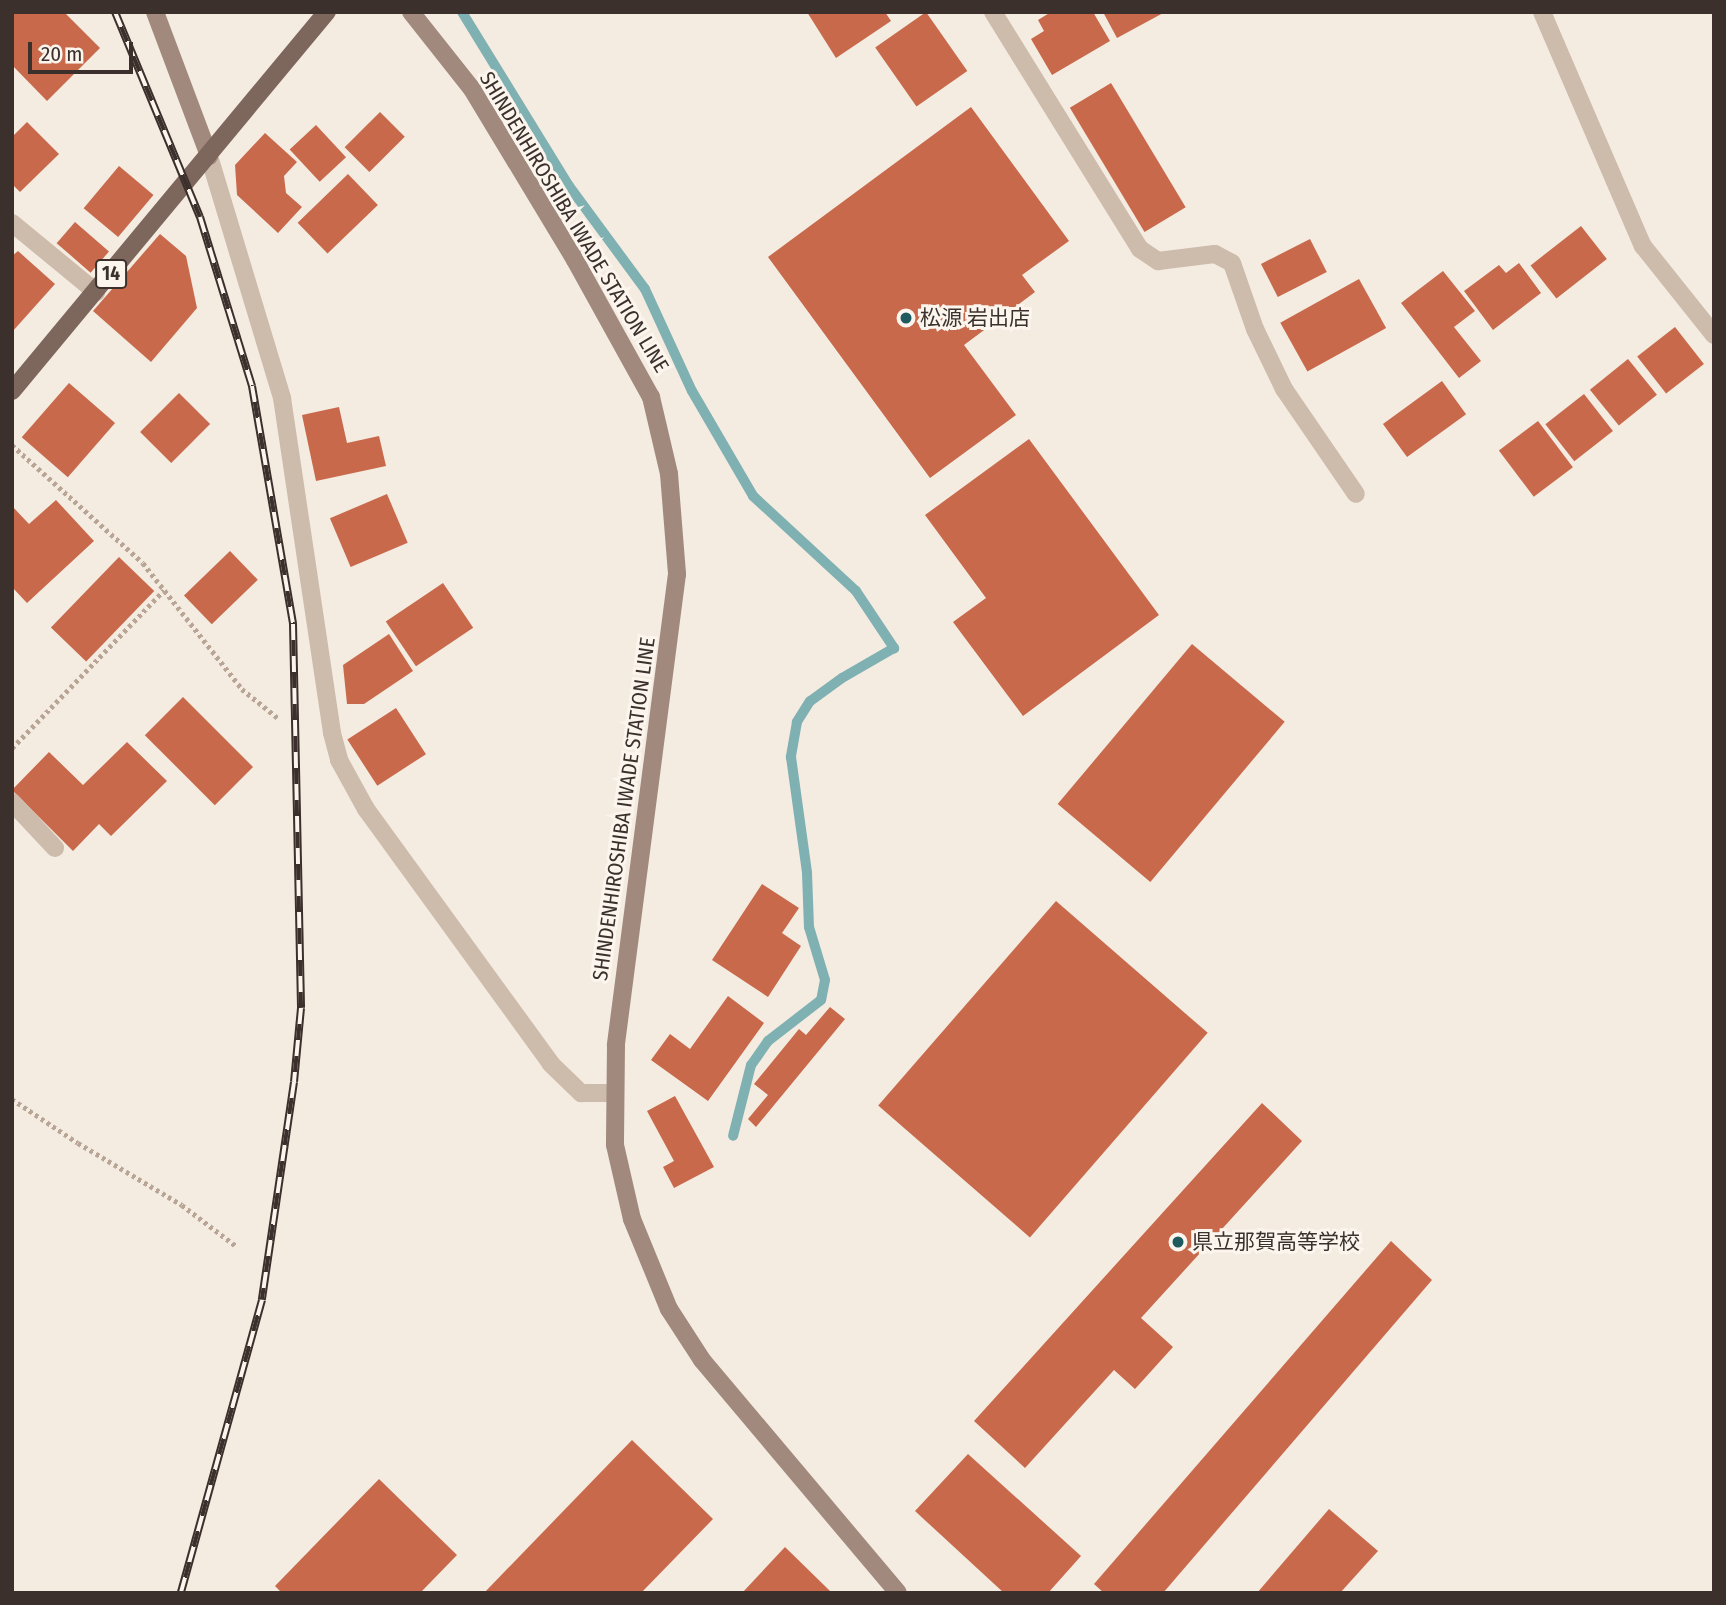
<!DOCTYPE html>
<html>
<head>
<meta charset="utf-8">
<style>
  body { margin:0 }
  #map { position:relative; width:1726px; height:1605px; overflow:hidden; background:#f4ebe1; font-family:"Fira Sans Condensed","Noto Sans JP",sans-serif }
  div>[style] { position:absolute }
  .stream>* { height:10px; margin:-5px; padding:0 5px; transform-origin:5px; border-radius:5px; background:#7fb0b2 }
  .building>* { inset:0; background:#c8694b; transform-origin:0 0 }
  .path>* { height:4.5px; margin-top:-2.25px; transform-origin:0; background:repeating-linear-gradient(90deg,#b9a596 0 3.5px,transparent 0 7px) }
  .minor>* { height:18px; margin:-9px; padding:0 9px; transform-origin:9px; border-radius:9px; background:#cdbbac }
  .secondary>* { height:18px; margin:-9px; padding:0 9px; transform-origin:9px; border-radius:9px; background:#a18a7d }
  .primary>* { height:18px; margin:-9px; padding:0 9px; transform-origin:9px; border-radius:9px; background:#7d675c }
  .rail>* { height:8px; margin-top:-4px; transform-origin:0; background:repeating-linear-gradient(90deg,#fbf5ee 0 16px,#3b302b 0 32px); box-sizing:border-box; border-block:2px solid #3b302b }
  .dots>* { width:19px; height:19px; translate:-50% -50%; box-sizing:border-box; border:4px solid #fbf5ee; border-radius:50% }
  span { translate:-50% -50%; white-space:nowrap; text-align:center; line-height:1.15; -webkit-text-stroke:6px #fbf5ee; paint-order:stroke }
  .shield-label span { padding:2px 5px; background:#fbf5ee; border:2px solid; border-radius:5px; -webkit-text-stroke-width:0 }
  .shield-label { font-size:19px; color:#3b302b; font-weight:700 }
  .street-label { font-size:21px; color:#3b302b }
  .poi-label { font-size:21px; color:#3b302b }
  .left { translate:0 -50%; text-align:left }
  .frame { position:absolute; inset:0; border:14px solid #3b302b; pointer-events:none }
  .scale { position:absolute; left:28px; top:42px; width:105px; height:32px; box-sizing:border-box; border:4px solid #3b302b; border-top:0; padding-left:9px; font-size:21px; line-height:24px; white-space:nowrap; color:#3b302b; -webkit-text-stroke:5px #fbf5ee; paint-order:stroke }
</style>
</head>
<body>
<div id="map">
  <div class="stream">
    <div style="left:462px;top:12px;width:204px;rotate:58.4deg"></div>
    <div style="left:569px;top:186px;width:128px;rotate:53.6deg"></div>
    <div style="left:645px;top:289px;width:112px;rotate:65.3deg"></div>
    <div style="left:692px;top:391px;width:121px;rotate:59.8deg"></div>
    <div style="left:753px;top:496px;width:140px;rotate:42.7deg"></div>
    <div style="left:856px;top:591px;width:69px;rotate:56.3deg"></div>
    <div style="left:894px;top:648px;width:60px;rotate:150deg"></div>
    <div style="left:842px;top:678px;width:39px;rotate:144deg"></div>
    <div style="left:810px;top:701px;width:25px;rotate:122deg"></div>
    <div style="left:797px;top:722px;width:36px;rotate:100deg"></div>
    <div style="left:791px;top:757px;width:117px;rotate:82.1deg"></div>
    <div style="left:807px;top:873px;width:54px;rotate:87.9deg"></div>
    <div style="left:809px;top:927px;width:55px;rotate:73.2deg"></div>
    <div style="left:825px;top:980px;width:20px;rotate:101deg"></div>
    <div style="left:821px;top:1000px;width:67px;rotate:142.3deg"></div>
    <div style="left:768px;top:1041px;width:29px;rotate:125deg"></div>
    <div style="left:751px;top:1065px;width:73px;rotate:104.2deg"></div>
  </div>
  <div class="building">
    <div style="clip-path:polygon(12px 12px,64px 12px,100px 48px,47px 101px,12px 65px)"></div>
    <div style="clip-path:polygon(807px 12px,885px 12px,891px 21px,836px 58px)"></div>
    <div style="left:926px;top:12px;width:72px;height:62px;rotate:55deg"></div>
    <div style="clip-path:polygon(1051px 12px,1093px 12px,1110px 41px,1052px 75px,1031px 39px,1044px 31px,1038px 20px)"></div>
    <div style="clip-path:polygon(1103px 12px,1165px 12px,1117px 38px)"></div>
    <div style="left:1111px;top:83px;width:145px;height:48px;rotate:59deg"></div>
    <div style="clip-path:polygon(971px 107px,1069px 241px,1022px 275px,1035px 292px,964px 345px,1016px 415px,930px 478px,768px 257px)"></div>
    <div style="left:380px;top:112px;width:35px;height:50px;rotate:45deg"></div>
    <div style="clip-path:polygon(27px 122px,59px 154px,20px 192px,12px 184px,12px 137px)"></div>
    <div style="left:316px;top:125px;width:44px;height:36px;rotate:47deg"></div>
    <div style="clip-path:polygon(265px 133px,297px 162px,284px 176px,286px 193px,302px 207px,278px 233px,237px 195px,235px 165px)"></div>
    <div style="left:119px;top:166px;width:45px;height:55px;rotate:40deg"></div>
    <div style="left:348px;top:174px;width:43px;height:70px;rotate:46deg"></div>
    <div style="left:75px;top:222px;width:45px;height:28px;rotate:41deg"></div>
    <div style="left:1581px;top:226px;width:42px;height:64px;rotate:52deg"></div>
    <div style="clip-path:polygon(160px 234px,186px 256px,197px 308px,151px 362px,93px 311px)"></div>
    <div style="left:1310px;top:239px;width:37px;height:55px;rotate:63deg"></div>
    <div style="clip-path:polygon(18px 251px,55px 284px,12px 332px,12px 256px)"></div>
    <div style="clip-path:polygon(1519px 263px,1541px 293px,1493px 330px,1464px 291px,1499px 265px,1506px 273px)"></div>
    <div style="clip-path:polygon(1443px 271px,1475px 311px,1454px 327px,1481px 361px,1459px 378px,1401px 303px)"></div>
    <div style="left:1359px;top:279px;width:56px;height:90px;rotate:61deg"></div>
    <div style="left:1675px;top:327px;width:47px;height:48px;rotate:52deg"></div>
    <div style="left:1628px;top:359px;width:46px;height:49px;rotate:51deg"></div>
    <div style="left:1442px;top:381px;width:41px;height:73px;rotate:54deg"></div>
    <div style="left:69px;top:383px;width:61px;height:72px;rotate:41deg"></div>
    <div style="left:179px;top:393px;width:44px;height:55px;rotate:45deg"></div>
    <div style="left:1584px;top:394px;width:47px;height:49px;rotate:52deg"></div>
    <div style="clip-path:polygon(339px 407px,347px 443px,379px 436px,386px 466px,316px 481px,302px 415px)"></div>
    <div style="left:1538px;top:421px;width:58px;height:49px;rotate:53deg"></div>
    <div style="clip-path:polygon(1029px 439px,1159px 615px,1023px 716px,953px 622px,986px 598px,925px 515px)"></div>
    <div style="left:387px;top:494px;width:53px;height:62px;rotate:67deg"></div>
    <div style="clip-path:polygon(56px 500px,94px 541px,27px 603px,12px 587px,12px 506px,29px 524px)"></div>
    <div style="left:230px;top:551px;width:40px;height:64px;rotate:46deg"></div>
    <div style="left:119px;top:557px;width:49px;height:98px;rotate:44deg"></div>
    <div style="left:443px;top:583px;width:54px;height:69px;rotate:56deg"></div>
    <div style="clip-path:polygon(389px 634px,413px 671px,364px 704px,347px 704px,343px 665px)"></div>
    <div style="left:1192px;top:644px;width:121px;height:209px;rotate:40deg"></div>
    <div style="left:183px;top:697px;width:99px;height:54px;rotate:45deg"></div>
    <div style="left:396px;top:708px;width:55px;height:58px;rotate:57deg"></div>
    <div style="clip-path:polygon(127px 742px,167px 781px,111px 836px,99px 824px,73px 851px,12px 790px,49px 752px,83px 785px)"></div>
    <div style="clip-path:polygon(762px 884px,799px 908px,782px 933px,801px 946px,768px 997px,712px 960px)"></div>
    <div style="left:1056px;top:901px;width:201px;height:271px;rotate:41deg"></div>
    <div style="clip-path:polygon(728px 996px,764px 1023px,708px 1101px,651px 1060px,670px 1034px,690px 1049px)"></div>
    <div style="clip-path:polygon(830px 1007px,845px 1019px,756px 1127px,748px 1119px,768px 1095px,754px 1084px,799px 1029px,806px 1035px)"></div>
    <div style="clip-path:polygon(675px 1096px,714px 1167px,674px 1188px,663px 1167px,674px 1161px,647px 1111px)"></div>
    <div style="clip-path:polygon(1262px 1103px,1302px 1141px,1141px 1318px,1173px 1347px,1135px 1389px,1114px 1370px,1025px 1468px,974px 1421px)"></div>
    <div style="clip-path:polygon(1391px 1241px,1432px 1280px,1163px 1593px,1104px 1593px,1094px 1584px)"></div>
    <div style="clip-path:polygon(632px 1440px,713px 1519px,641px 1593px,484px 1593px)"></div>
    <div style="clip-path:polygon(968px 1454px,1081px 1556px,1048px 1593px,1004px 1593px,915px 1511px)"></div>
    <div style="clip-path:polygon(379px 1479px,457px 1555px,422px 1591px,424px 1593px,282px 1593px,275px 1586px)"></div>
    <div style="clip-path:polygon(1329px 1509px,1378px 1551px,1340px 1593px,1257px 1593px)"></div>
    <div style="clip-path:polygon(785px 1547px,830px 1591px,828px 1593px,742px 1593px)"></div>
  </div>
  <div class="path">
    <div style="left:12px;top:445px;width:176px;rotate:42deg"></div>
    <div style="left:143px;top:563px;width:160px;rotate:51.8deg"></div>
    <div style="left:242px;top:689px;width:48px;rotate:39deg"></div>
    <div style="left:12px;top:748px;width:219px;rotate:-46.1deg"></div>
    <div style="left:12px;top:1099px;width:79px;rotate:33.7deg"></div>
    <div style="left:78px;top:1143px;width:121px;rotate:30.8deg"></div>
    <div style="left:182px;top:1205px;width:68px;rotate:37.2deg"></div>
  </div>
  <div class="minor">
    <div style="left:993px;top:12px;width:279px;rotate:58.2deg"></div>
    <div style="left:1140px;top:249px;width:22px;rotate:34deg"></div>
    <div style="left:1158px;top:261px;width:57px;rotate:-7deg"></div>
    <div style="left:1215px;top:254px;width:19px;rotate:28deg"></div>
    <div style="left:1232px;top:263px;width:70px;rotate:70.8deg"></div>
    <div style="left:1255px;top:329px;width:67px;rotate:64.2deg"></div>
    <div style="left:1284px;top:389px;width:127px;rotate:55.6deg"></div>
    <div style="left:1542px;top:12px;width:255px;rotate:66.7deg"></div>
    <div style="left:1643px;top:246px;width:114px;rotate:51.4deg"></div>
    <div style="left:209px;top:156px;width:253px;rotate:73.2deg"></div>
    <div style="left:282px;top:398px;width:339px;rotate:81.5deg"></div>
    <div style="left:332px;top:733px;width:28px;rotate:75deg"></div>
    <div style="left:339px;top:760px;width:56px;rotate:61.1deg"></div>
    <div style="left:366px;top:809px;width:315px;rotate:54deg"></div>
    <div style="left:551px;top:1064px;width:42px;rotate:44deg"></div>
    <div style="left:581px;top:1093px;width:33px"></div>
    <div style="left:12px;top:223px;width:109px;rotate:39.4deg"></div>
    <div style="left:12px;top:802px;width:63px;rotate:46.9deg"></div>
  </div>
  <div class="secondary">
    <div style="left:155px;top:12px;width:154px;rotate:69.4deg"></div>
    <div style="left:411px;top:12px;width:98px;rotate:51.6deg"></div>
    <div style="left:472px;top:89px;width:200px;rotate:58.9deg"></div>
    <div style="left:575px;top:260px;width:157px;rotate:61deg"></div>
    <div style="left:651px;top:397px;width:79px;rotate:76.8deg"></div>
    <div style="left:669px;top:474px;width:100px;rotate:85.4deg"></div>
    <div style="left:677px;top:574px;width:475px;rotate:97.4deg"></div>
    <div style="left:616px;top:1045px;width:100px;rotate:90.6deg"></div>
    <div style="left:615px;top:1145px;width:76px;rotate:77.1deg"></div>
    <div style="left:632px;top:1219px;width:97px;rotate:67.7deg"></div>
    <div style="left:669px;top:1309px;width:61px;rotate:57.1deg"></div>
    <div style="left:702px;top:1360px;width:304px;rotate:49.9deg"></div>
  </div>
  <div class="primary">
    <div style="left:12px;top:391px;width:493px;rotate:-50.3deg"></div>
  </div>
  <div class="rail">
    <div style="left:115px;top:12px;width:222px;rotate:67.5deg"></div>
    <div style="left:200px;top:217px;width:177px;rotate:72.9deg"></div>
    <div style="left:252px;top:386px;width:242px;rotate:80.2deg"></div>
    <div style="left:293px;top:624px;width:384px;rotate:88.8deg"></div>
    <div style="left:301px;top:1008px;width:74px;rotate:95.4deg"></div>
    <div style="left:294px;top:1082px;width:220px;rotate:98.4deg"></div>
    <div style="left:262px;top:1300px;width:304px;rotate:105.5deg"></div>
  </div>
  <div class="dots">
    <div style="left:906px;top:318px;background:#1f5a5e"></div>
    <div style="left:1178px;top:1242px;background:#1f5a5e"></div>
  </div>
  <div class="shield-label">
    <span style="left:111px;top:274px">14</span>
  </div>
  <div class="street-label">
    <span style="left:574px;top:222px;rotate:59deg">SHINDENHIROSHIBA IWADE STATION LINE</span>
    <span style="left:624px;top:809px;rotate:-82deg">SHINDENHIROSHIBA IWADE STATION LINE</span>
  </div>
  <div class="poi-label">
    <span class="left" style="left:920px;top:318px">松源 岩出店</span>
    <span class="left" style="left:1192px;top:1242px">県立那賀高等学校</span>
  </div>
  <div class="frame"></div>
  <div class="scale">20 m</div>
</div>
</body>
</html>
